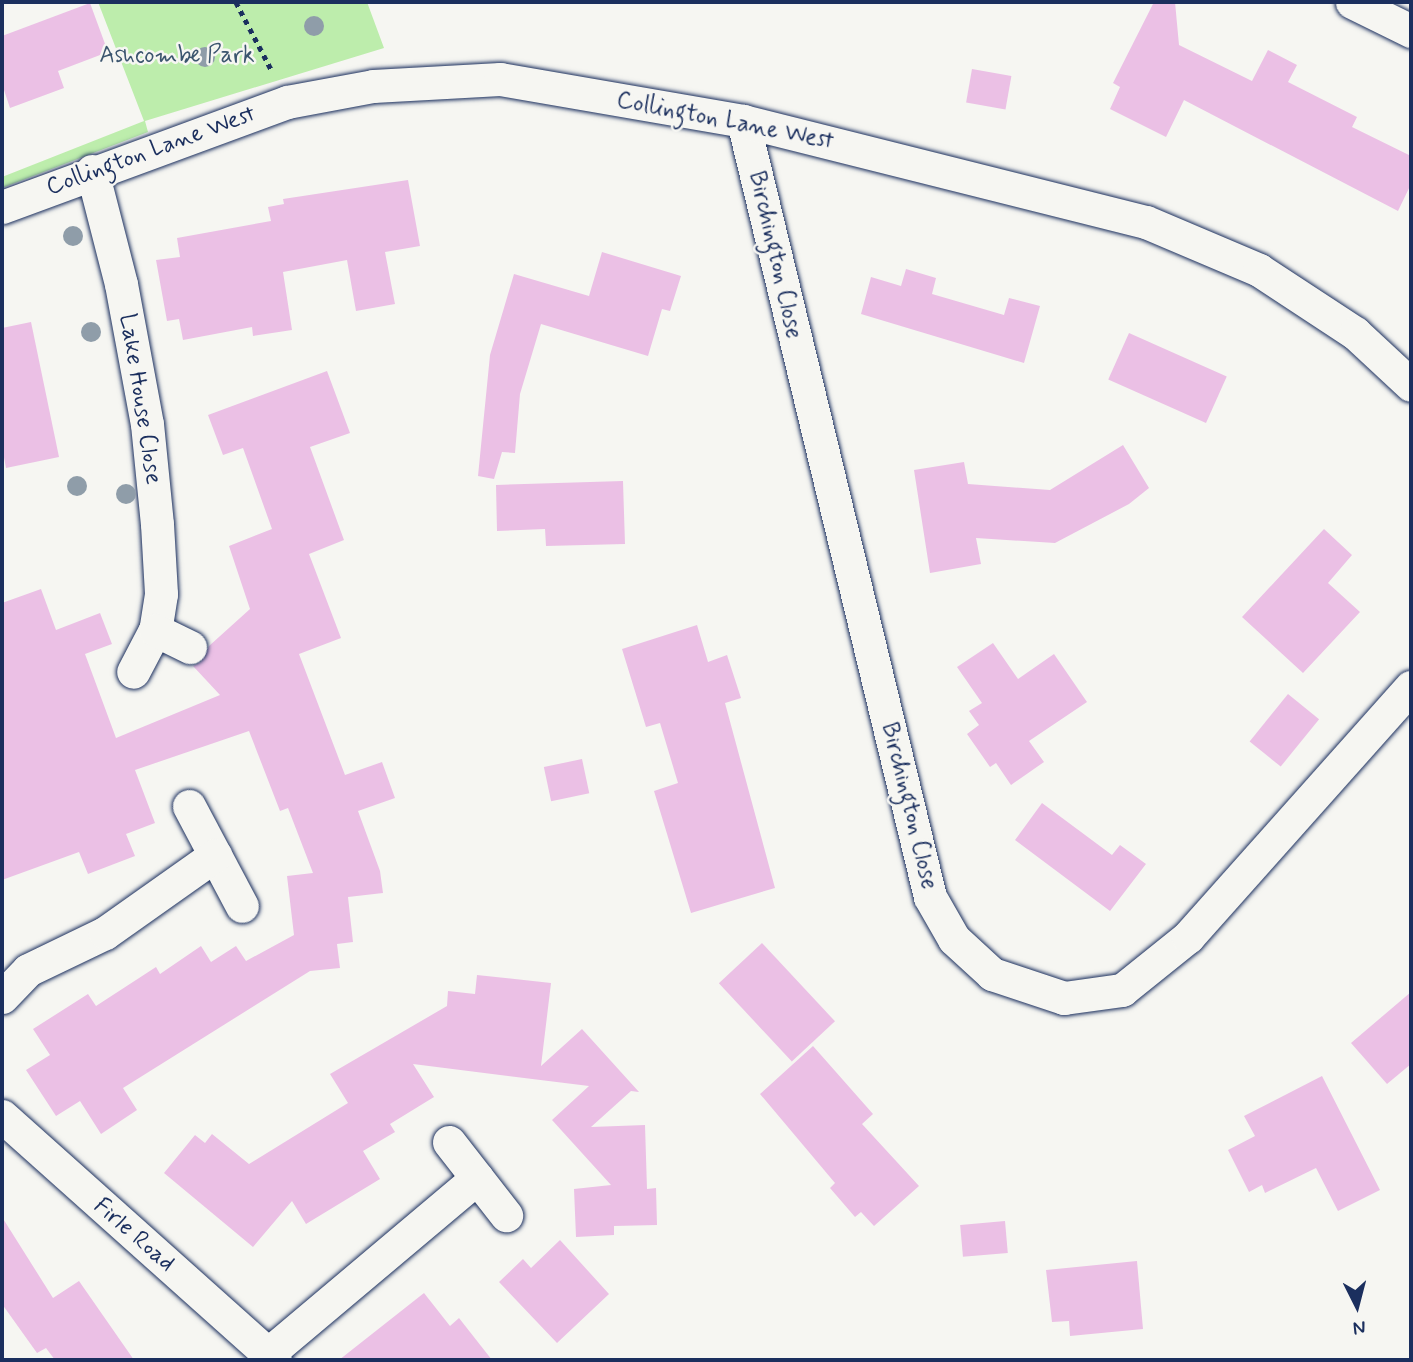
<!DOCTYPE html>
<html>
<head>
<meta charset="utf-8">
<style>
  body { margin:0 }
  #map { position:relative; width:1413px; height:1362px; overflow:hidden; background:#f6f6f2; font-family:Mynerve,sans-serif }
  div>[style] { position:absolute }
  .green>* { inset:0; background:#bdedac }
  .building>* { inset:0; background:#ebc0e5; transform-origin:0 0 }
  .path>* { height:4.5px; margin-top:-2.25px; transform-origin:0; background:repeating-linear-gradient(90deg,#1b2f5e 0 5px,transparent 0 10px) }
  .roads { filter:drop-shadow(0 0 2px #1b2f5e) drop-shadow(0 0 2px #1b2f5e) }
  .minor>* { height:33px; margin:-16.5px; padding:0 16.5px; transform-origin:16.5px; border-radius:16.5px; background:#f6f6f2 }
  .trees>* { width:20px; height:20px; margin:-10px; border-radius:50%; background:#8f9da9 }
  span { translate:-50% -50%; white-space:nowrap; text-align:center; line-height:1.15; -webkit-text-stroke:5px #f6f6f2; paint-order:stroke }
  .park-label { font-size:24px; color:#3b556e }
  .street-label { font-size:24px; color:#1b2f5e }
  .frame { position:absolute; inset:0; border:4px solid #1b2f5e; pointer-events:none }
  .north { position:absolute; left:1322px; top:1271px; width:70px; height:70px; -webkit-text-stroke:5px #f6f6f2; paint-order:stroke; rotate:174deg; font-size:19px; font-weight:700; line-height:28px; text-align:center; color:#1b2f5e }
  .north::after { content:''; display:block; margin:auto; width:24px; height:32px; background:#1b2f5e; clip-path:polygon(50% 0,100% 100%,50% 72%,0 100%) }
</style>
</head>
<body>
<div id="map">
  <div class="green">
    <div style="clip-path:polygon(98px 2px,367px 2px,384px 48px,145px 121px,148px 132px,2px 188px,2px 177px,144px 121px)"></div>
  </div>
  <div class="building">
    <div style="clip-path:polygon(1154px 2px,1175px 2px,1179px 45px,1252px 81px,1268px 50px,1297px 65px,1288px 82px,1357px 117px,1352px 127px,1411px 156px,1411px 184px,1398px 211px,1184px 100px,1166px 137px,1110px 109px,1120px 87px,1113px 83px)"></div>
    <div style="clip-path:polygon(90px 3px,108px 52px,58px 71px,64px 88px,10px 108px,2px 84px,2px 36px)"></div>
    <div style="left:972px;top:69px;width:40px;height:34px;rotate:10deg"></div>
    <div style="clip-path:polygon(408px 180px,420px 246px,385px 252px,395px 304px,356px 311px,347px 260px,283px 272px,292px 330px,253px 336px,252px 327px,183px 340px,179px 319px,167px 321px,156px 260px,180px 257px,177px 238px,271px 221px,268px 207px,284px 204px,283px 199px)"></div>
    <div style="clip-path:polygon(602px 252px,681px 276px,670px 311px,662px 309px,648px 356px,541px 324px,520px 394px,515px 453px,502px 452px,494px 479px,478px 476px,490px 355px,514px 274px,589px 296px)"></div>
    <div style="clip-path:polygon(906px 269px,936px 278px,932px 294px,1004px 315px,1009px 298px,1040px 306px,1024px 363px,861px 314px,871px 277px,901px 286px)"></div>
    <div style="clip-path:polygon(31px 322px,59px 457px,6px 468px,2px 447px,2px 328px)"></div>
    <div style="left:1129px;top:333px;width:107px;height:51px;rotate:24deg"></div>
    <div style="clip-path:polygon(327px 371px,350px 433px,310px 447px,344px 540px,309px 554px,341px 638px,299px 654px,345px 775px,382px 762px,395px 798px,358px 811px,380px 871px,383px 893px,348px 897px,353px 942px,337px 944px,340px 968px,310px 971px,123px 1088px,137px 1110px,101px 1134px,80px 1101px,56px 1116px,26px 1070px,50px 1055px,33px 1029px,88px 994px,96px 1006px,156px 967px,160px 974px,201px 946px,211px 962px,236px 946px,246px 961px,294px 935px,287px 876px,313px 873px,288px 808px,280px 811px,249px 731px,135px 770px,155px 823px,126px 834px,135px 856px,88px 874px,79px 852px,2px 880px,2px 603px,41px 589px,56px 630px,100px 613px,112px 644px,85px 654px,116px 738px,220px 695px,193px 666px,201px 662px,209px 646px,250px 609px,229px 546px,272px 529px,243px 448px,223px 455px,208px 415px)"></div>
    <div style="clip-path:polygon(1123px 445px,1149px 488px,1129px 504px,1055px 543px,976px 538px,981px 564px,930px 573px,914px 470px,964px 462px,968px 484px,1050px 490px)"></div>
    <div style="clip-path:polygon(623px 481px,625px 544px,546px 546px,545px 529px,497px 531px,496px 485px)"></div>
    <div style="clip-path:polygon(1324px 529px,1352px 555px,1328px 583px,1360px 612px,1303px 673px,1242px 617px)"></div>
    <div style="clip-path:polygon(697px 625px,708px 662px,727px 655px,741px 698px,725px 703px,775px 888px,691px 913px,654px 791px,678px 783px,660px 723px,646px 727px,622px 649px)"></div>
    <div style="clip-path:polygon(993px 643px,1018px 679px,1054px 654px,1087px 702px,1029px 741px,1044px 762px,1011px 785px,996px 763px,990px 767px,967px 734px,979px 725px,969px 711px,982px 703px,957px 667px)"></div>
    <div style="left:1288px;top:694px;width:40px;height:61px;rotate:39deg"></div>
    <div style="left:582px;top:759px;width:35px;height:39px;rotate:78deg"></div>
    <div style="clip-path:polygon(1042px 803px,1112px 855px,1120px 845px,1146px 864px,1110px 911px,1015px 840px)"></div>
    <div style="left:762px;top:943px;width:107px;height:59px;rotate:47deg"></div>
    <div style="clip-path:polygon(477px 975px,551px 983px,541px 1066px,582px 1029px,639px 1092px,631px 1091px,591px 1127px,645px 1125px,647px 1189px,656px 1188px,657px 1225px,614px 1226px,614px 1235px,576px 1237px,574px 1189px,611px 1185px,552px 1120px,589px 1086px,413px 1064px,434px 1097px,390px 1124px,395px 1132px,363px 1151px,380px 1179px,306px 1224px,292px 1201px,253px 1247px,164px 1173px,195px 1135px,205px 1143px,212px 1134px,249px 1164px,348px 1103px,330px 1074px,447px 1006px,448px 991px,475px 994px)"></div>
    <div style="clip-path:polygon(1411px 992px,1411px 1064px,1387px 1084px,1351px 1043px)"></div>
    <div style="clip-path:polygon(813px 1046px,873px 1114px,862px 1124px,919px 1186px,874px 1226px,861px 1212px,855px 1217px,830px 1188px,835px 1183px,760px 1094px)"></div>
    <div style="clip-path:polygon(1322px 1076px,1380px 1190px,1338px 1211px,1316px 1168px,1265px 1193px,1262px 1185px,1249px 1192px,1228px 1150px,1255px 1136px,1244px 1116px)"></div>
    <div style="clip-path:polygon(2px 1217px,53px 1298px,79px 1281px,134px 1360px,55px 1360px,46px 1348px,37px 1353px,2px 1304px)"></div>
    <div style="left:1005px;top:1221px;width:32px;height:45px;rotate:85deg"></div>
    <div style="clip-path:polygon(560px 1240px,609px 1294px,557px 1343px,499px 1282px,523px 1259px,531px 1268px)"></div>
    <div style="clip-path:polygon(1137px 1261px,1143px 1329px,1070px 1336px,1069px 1321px,1052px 1322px,1046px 1270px)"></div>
    <div style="clip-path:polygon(424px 1293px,450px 1326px,459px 1318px,492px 1360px,339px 1360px)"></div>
  </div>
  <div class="path">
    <div style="left:236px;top:2px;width:76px;rotate:62.4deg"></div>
  </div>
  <div class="roads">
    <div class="minor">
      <div style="left:1352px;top:2px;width:66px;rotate:26.2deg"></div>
      <div style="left:743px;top:121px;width:798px;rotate:76.45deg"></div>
      <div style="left:930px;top:897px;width:48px;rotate:60.3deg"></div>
      <div style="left:954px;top:939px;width:52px;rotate:42.6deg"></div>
      <div style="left:992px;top:974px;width:76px;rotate:18.4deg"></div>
      <div style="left:1064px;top:998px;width:59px;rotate:-7.9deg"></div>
      <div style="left:1122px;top:990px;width:85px;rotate:-38.8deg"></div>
      <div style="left:1188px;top:937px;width:335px;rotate:-48.3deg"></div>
      <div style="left:92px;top:171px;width:117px;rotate:75.6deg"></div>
      <div style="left:121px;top:284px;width:142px;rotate:79.5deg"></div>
      <div style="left:147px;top:424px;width:100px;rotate:84.3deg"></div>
      <div style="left:157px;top:524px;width:70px;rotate:86.7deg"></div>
      <div style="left:161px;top:594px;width:36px;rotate:99deg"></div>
      <div style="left:155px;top:630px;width:47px;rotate:117.6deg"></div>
      <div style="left:2px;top:207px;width:304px;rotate:-20.2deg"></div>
      <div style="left:287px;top:102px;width:87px;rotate:-10.5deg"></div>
      <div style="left:373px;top:86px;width:127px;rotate:-3.2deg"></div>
      <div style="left:500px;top:79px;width:247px;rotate:9.8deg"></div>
      <div style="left:743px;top:121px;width:415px;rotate:14.1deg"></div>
      <div style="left:1146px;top:222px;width:123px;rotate:23deg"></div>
      <div style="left:1259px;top:270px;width:115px;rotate:33.3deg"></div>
      <div style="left:1355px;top:333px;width:76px;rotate:42.9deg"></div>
      <div style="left:155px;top:630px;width:39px;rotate:26deg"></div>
      <div style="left:189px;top:806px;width:113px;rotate:62.1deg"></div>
      <div style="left:2px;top:997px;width:37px;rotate:-46deg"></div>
      <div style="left:28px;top:970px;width:85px;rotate:-25.7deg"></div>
      <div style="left:105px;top:933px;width:135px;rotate:-35.3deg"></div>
      <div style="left:2px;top:1116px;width:366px;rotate:41.8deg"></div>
      <div style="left:449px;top:1142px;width:93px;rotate:52deg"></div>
      <div style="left:269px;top:1353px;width:272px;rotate:-40.1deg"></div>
    </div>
  </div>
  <div class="trees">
    <div style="left:314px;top:26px"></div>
    <div style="left:205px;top:57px"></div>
    <div style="left:73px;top:236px"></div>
    <div style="left:91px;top:332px"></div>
    <div style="left:77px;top:486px"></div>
    <div style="left:126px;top:494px"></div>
  </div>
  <div class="park-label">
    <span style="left:177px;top:56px">Ashcombe Park</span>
  </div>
  <div class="street-label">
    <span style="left:725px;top:121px;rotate:11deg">Collington Lane West</span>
    <span style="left:151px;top:151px;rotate:-20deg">Collington Lane West</span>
    <span style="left:775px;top:255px;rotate:77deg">Birchington Close</span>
    <span style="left:140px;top:399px;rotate:81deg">Lake House Close</span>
    <span style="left:909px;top:806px;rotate:76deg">Birchington Close</span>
    <span style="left:134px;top:1235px;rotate:41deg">Firle Road</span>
  </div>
  <div class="frame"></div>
  <div class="north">N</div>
</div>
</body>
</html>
